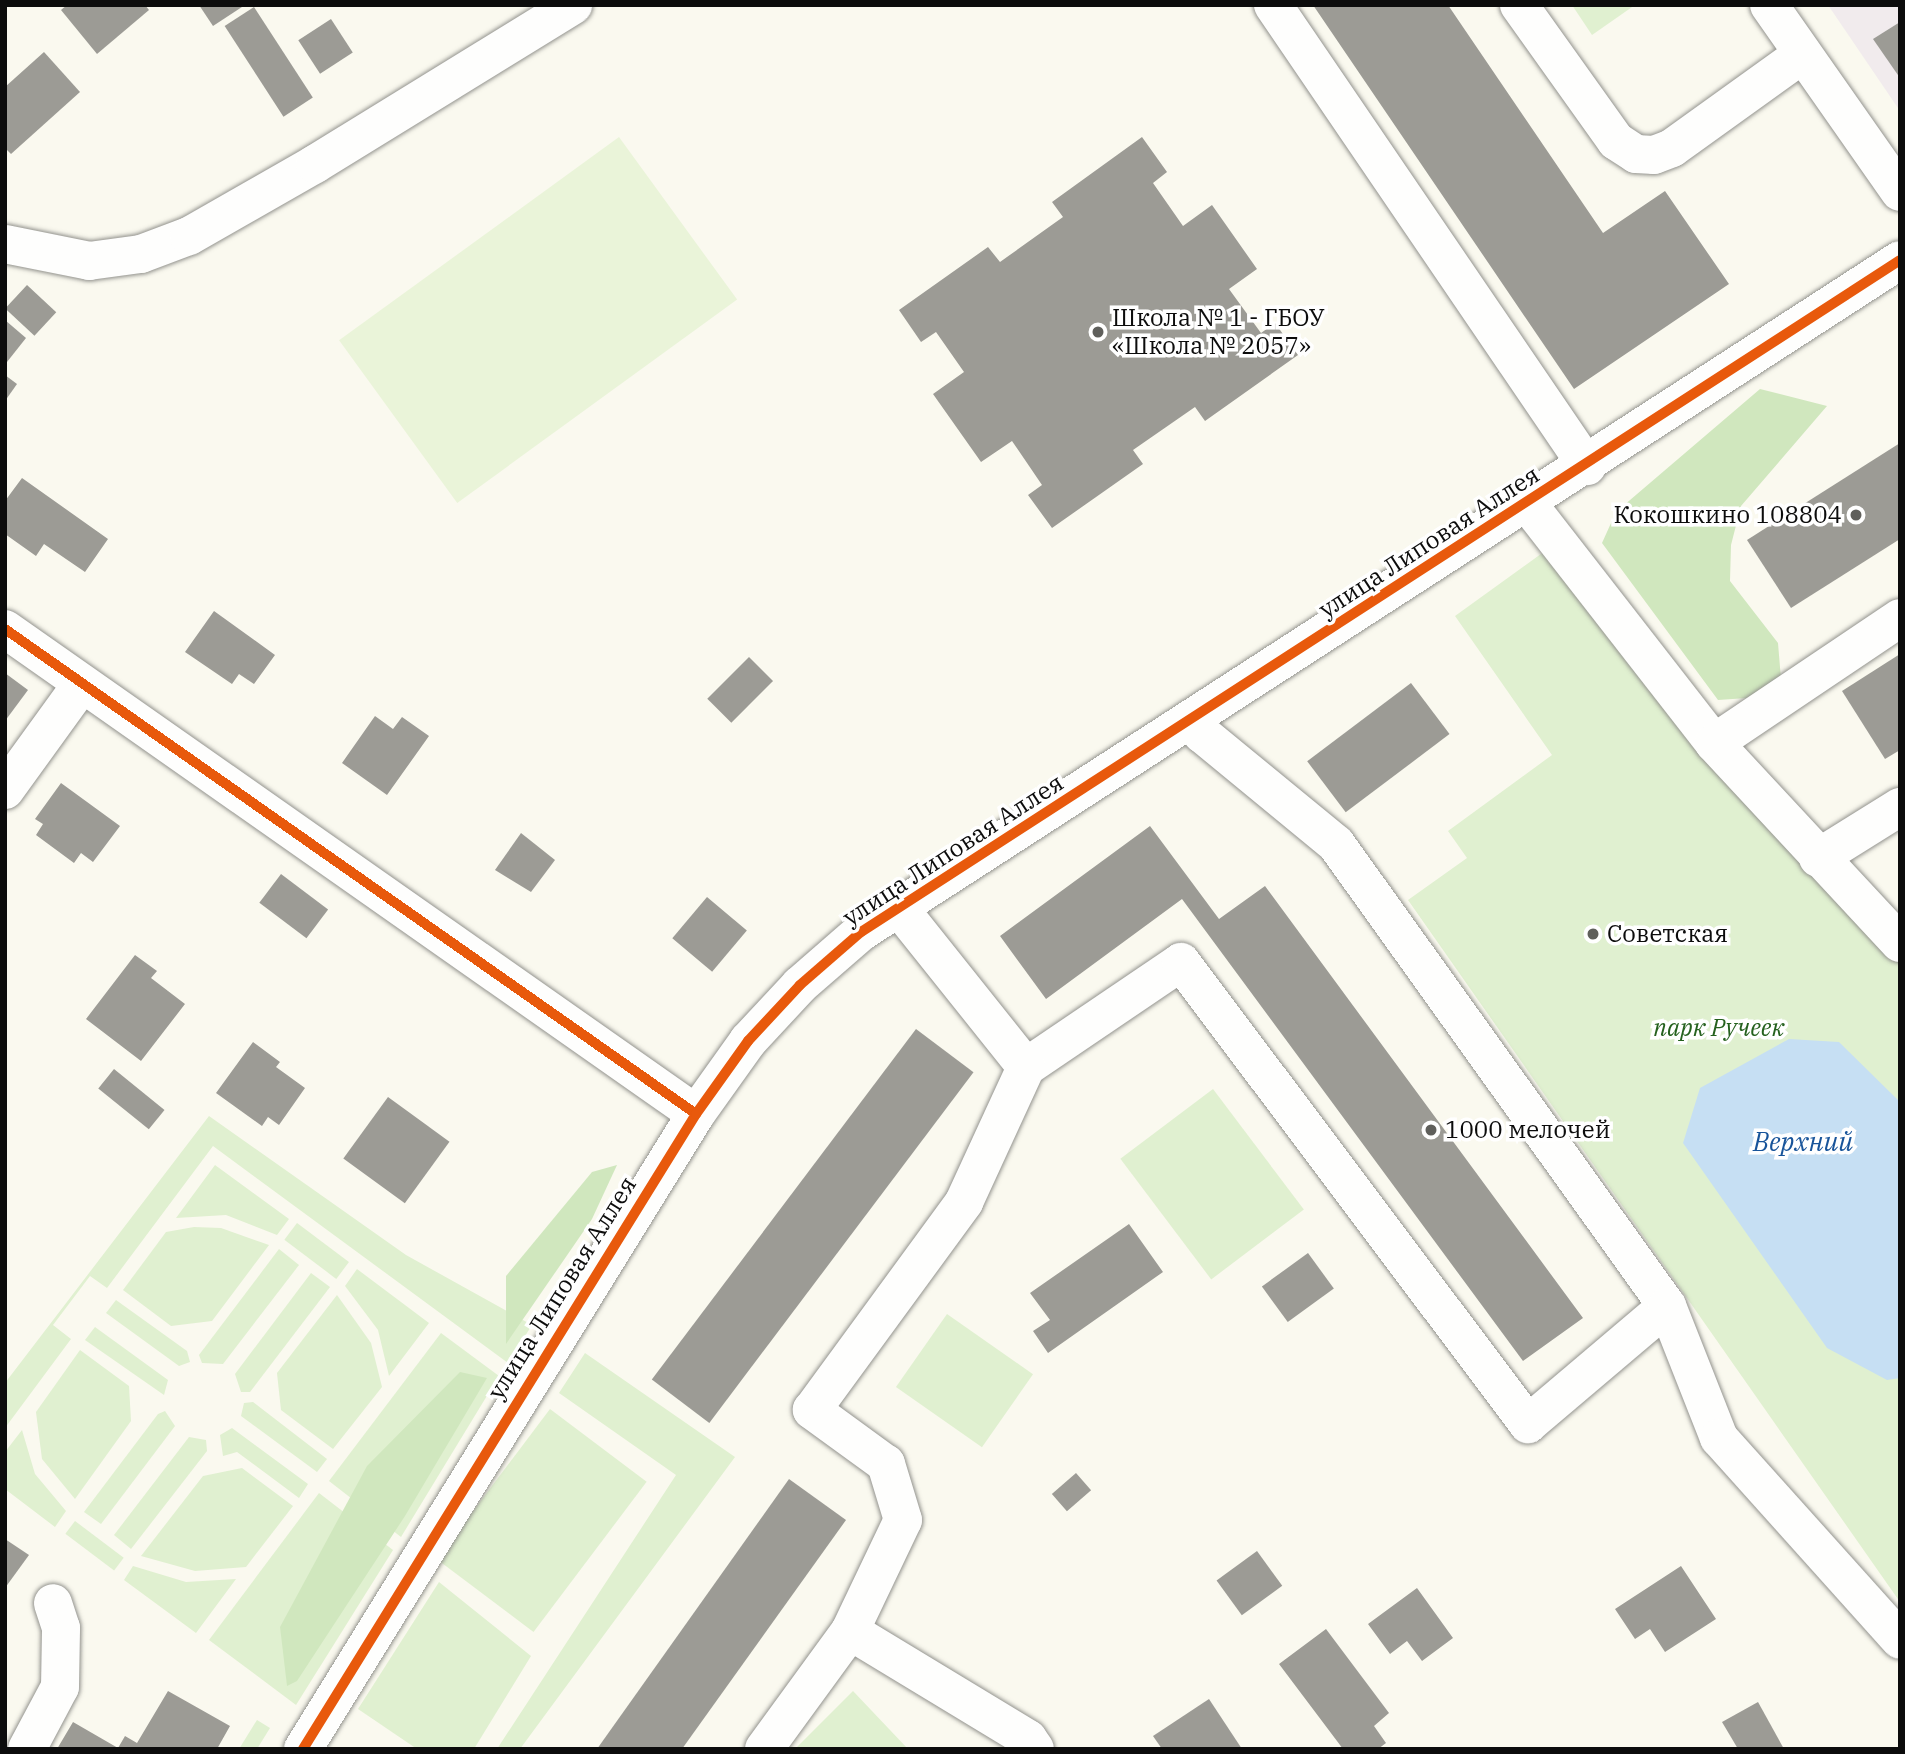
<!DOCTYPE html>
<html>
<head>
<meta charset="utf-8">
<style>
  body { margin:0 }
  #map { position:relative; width:1905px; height:1754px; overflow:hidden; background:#faf9ef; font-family:"IBM Plex Serif",serif }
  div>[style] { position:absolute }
  .industrial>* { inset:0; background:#f1ebed }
  .green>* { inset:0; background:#e0f0d0; transform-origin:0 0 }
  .forest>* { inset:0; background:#d0e7be }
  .pitch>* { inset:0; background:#eaf4d9; transform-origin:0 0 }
  .water>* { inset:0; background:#c6dff3 }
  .building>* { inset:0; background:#9c9b95; transform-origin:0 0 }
  .roads { filter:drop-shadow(0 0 2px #93938e) drop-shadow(0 0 2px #93938e) }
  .minor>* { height:38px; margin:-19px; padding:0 19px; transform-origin:19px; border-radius:19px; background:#fefefd }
  .cycleway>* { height:10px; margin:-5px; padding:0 5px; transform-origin:5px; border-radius:5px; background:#e8590c }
  .dots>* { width:19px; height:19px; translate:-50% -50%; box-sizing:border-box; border:4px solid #fff; border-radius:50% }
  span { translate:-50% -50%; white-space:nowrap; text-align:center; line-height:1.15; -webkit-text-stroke:7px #fff; paint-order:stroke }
  .poi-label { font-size:24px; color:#0c0c0c }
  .left { translate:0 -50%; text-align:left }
  .right { translate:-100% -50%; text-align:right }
  .street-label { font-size:24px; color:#0c0c0c }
  .park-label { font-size:24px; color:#25611e; font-style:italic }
  .water-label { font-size:26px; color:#18549a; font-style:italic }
  .frame { position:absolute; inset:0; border:7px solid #0c0c0c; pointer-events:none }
</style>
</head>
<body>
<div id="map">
  <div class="industrial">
    <div style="clip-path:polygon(1828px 5px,1900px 5px,1900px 111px)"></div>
  </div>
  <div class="green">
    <div style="clip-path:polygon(1572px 5px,1635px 5px,1592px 35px)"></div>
    <div style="clip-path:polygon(1545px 551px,1900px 955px,1900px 1602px,1408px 900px,1467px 858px,1448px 831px,1552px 755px,1455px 616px)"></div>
    <div style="left:1213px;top:1089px;width:151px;height:116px;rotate:53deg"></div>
    <div style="clip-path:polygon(209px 1116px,406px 1255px,532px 1325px,508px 1363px,213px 1146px,107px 1288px,90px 1276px,53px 1325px,71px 1339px,5px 1428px,5px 1383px)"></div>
    <div style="clip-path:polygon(215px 1165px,289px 1219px,277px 1235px,226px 1215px,176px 1218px)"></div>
    <div style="left:297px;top:1223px;width:65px;height:21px;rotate:37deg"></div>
    <div style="clip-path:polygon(194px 1227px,221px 1228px,269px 1245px,212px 1321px,171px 1326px,123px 1290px,166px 1232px)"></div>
    <div style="clip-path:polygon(279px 1249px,299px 1265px,223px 1364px,202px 1363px,199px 1355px)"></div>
    <div style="clip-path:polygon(357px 1269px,429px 1323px,389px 1376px,378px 1330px,345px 1286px)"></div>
    <div style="clip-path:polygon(311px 1273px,330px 1287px,250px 1392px,241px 1392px,235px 1374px)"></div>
    <div style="clip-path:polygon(337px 1295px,371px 1343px,382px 1387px,333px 1449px,281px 1410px,277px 1373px)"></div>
    <div style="clip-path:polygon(116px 1300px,187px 1351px,190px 1362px,179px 1366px,106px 1313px)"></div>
    <div style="left:947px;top:1314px;width:105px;height:89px;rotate:35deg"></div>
    <div style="clip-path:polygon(95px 1327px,168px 1380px,164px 1395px,85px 1340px)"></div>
    <div style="clip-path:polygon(441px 1333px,499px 1376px,401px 1537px,329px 1481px)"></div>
    <div style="clip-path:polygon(80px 1350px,129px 1386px,131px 1421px,75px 1499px,42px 1459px,36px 1412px)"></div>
    <div style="clip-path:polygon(585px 1353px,735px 1457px,520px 1749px,497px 1749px,676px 1475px,559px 1393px)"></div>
    <div style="clip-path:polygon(253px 1402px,327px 1459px,317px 1472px,241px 1416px,244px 1403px)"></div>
    <div style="left:550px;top:1409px;width:121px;height:188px;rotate:37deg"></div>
    <div style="clip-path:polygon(165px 1411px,175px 1426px,101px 1524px,84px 1512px,158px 1414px)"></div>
    <div style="clip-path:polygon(232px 1428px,308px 1484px,299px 1498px,237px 1452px,223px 1456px,220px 1435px)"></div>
    <div style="clip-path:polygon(22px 1430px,35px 1474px,66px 1511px,55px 1527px,5px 1489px,5px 1452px)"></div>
    <div style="clip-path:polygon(189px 1437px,206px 1440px,207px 1451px,131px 1549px,114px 1535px)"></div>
    <div style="clip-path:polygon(242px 1468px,293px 1506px,246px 1567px,195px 1571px,141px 1556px,203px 1476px)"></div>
    <div style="clip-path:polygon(319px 1493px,393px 1550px,296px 1705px,209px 1640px)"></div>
    <div style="left:75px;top:1521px;width:61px;height:16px;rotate:37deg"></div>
    <div style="clip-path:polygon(133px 1566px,186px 1582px,236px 1579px,196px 1633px,124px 1580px)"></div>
    <div style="clip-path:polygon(439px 1582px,531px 1656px,474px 1749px,417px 1749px,358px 1709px)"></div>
    <div style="clip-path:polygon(853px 1691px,908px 1749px,795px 1749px)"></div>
    <div style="clip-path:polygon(257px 1720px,270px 1728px,257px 1749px,239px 1749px)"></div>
  </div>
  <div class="forest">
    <div style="clip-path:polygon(1760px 389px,1827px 406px,1741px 506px,1731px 545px,1730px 581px,1778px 643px,1781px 679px,1747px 698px,1718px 700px,1602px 543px,1616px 512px)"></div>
    <div style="clip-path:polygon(617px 1165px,592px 1219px,506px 1344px,506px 1276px,592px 1172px)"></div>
    <div style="clip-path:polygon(460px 1372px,487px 1378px,405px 1516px,297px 1681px,287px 1686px,280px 1627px,367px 1466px)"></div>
  </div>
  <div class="pitch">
    <div style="left:619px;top:137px;width:201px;height:346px;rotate:54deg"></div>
  </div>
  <div class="water">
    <div style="clip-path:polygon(1789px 1039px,1839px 1042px,1900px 1102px,1900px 1378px,1887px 1380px,1827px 1348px,1683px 1143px,1700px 1088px)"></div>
  </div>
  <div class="building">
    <div style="clip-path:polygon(67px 5px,145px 5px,149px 10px,97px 54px,61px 10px)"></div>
    <div style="clip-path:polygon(199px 5px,245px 5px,213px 26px)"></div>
    <div style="clip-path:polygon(1313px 5px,1448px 5px,1603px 233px,1665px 191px,1729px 284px,1574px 389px)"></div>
    <div style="left:254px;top:7px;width:108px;height:35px;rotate:57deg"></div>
    <div style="left:331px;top:19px;width:40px;height:39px;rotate:57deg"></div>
    <div style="clip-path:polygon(1900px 22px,1900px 78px,1873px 39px)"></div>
    <div style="clip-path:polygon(44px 52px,80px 92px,11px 154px,5px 148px,5px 87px)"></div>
    <div style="clip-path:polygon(1142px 137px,1167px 172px,1153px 183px,1183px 226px,1212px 205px,1257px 269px,1229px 289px,1261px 333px,1275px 323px,1298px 355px,1205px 421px,1195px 407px,1133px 450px,1143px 464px,1052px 528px,1028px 495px,1042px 485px,1012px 441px,981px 462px,933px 394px,964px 372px,936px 332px,921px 342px,899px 310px,988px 247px,1000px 262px,1063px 217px,1052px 202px)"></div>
    <div style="left:27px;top:285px;width:40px;height:32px;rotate:43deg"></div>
    <div style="clip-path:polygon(5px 320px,26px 338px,7px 362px,5px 360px)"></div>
    <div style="clip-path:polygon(5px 375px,17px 384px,5px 401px)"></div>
    <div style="clip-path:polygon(1900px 443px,1900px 539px,1791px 608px,1747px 540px)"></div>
    <div style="clip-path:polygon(22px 478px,108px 539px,85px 572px,44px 544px,36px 556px,5px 534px,5px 501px)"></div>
    <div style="clip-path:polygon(214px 611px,275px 655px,254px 684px,239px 674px,232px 684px,185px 652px)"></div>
    <div style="clip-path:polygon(1900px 654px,1900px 750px,1885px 759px,1842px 691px)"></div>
    <div style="left:749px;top:657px;width:34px;height:59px;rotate:45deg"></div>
    <div style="clip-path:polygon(5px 673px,28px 690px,5px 721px)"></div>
    <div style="left:1411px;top:683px;width:64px;height:130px;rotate:53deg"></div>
    <div style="clip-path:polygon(375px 716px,393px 729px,402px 717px,429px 736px,387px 795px,342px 763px)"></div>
    <div style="clip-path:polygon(61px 783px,120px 826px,93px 862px,81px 853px,74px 863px,36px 835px,43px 824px,35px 819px)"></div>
    <div style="clip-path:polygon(1150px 826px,1219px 919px,1265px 886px,1583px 1318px,1523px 1361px,1182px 899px,1046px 999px,1000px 936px)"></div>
    <div style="clip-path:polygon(521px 833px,555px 860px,531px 892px,495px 870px)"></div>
    <div style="left:281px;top:874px;width:59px;height:36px;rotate:37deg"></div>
    <div style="left:707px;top:897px;width:52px;height:54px;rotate:40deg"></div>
    <div style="clip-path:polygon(135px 955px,157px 971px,151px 978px,185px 1004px,141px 1061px,86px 1019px)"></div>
    <div style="left:916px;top:1029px;width:72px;height:439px;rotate:37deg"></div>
    <div style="clip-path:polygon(253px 1042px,280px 1062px,276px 1067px,305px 1088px,279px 1125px,268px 1117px,262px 1126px,216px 1093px)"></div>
    <div style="left:114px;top:1069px;width:65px;height:25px;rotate:39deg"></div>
    <div style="left:388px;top:1097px;width:76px;height:76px;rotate:36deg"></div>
    <div style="clip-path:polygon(1129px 1224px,1163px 1272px,1048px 1353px,1033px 1331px,1050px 1320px,1030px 1293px)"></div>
    <div style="left:1308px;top:1253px;width:44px;height:57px;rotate:54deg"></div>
    <div style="left:1076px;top:1473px;width:23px;height:32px;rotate:49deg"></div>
    <div style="clip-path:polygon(789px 1479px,846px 1520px,682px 1749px,597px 1749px)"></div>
    <div style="clip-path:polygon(5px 1539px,29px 1555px,5px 1588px)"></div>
    <div style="left:1257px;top:1551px;width:43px;height:50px;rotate:54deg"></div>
    <div style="clip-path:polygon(1681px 1566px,1716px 1619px,1665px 1652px,1650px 1629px,1635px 1639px,1615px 1609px)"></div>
    <div style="clip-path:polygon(1417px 1588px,1453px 1638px,1422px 1661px,1407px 1641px,1390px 1654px,1368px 1624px)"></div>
    <div style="clip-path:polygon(1326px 1629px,1389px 1713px,1374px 1726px,1386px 1743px,1378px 1749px,1343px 1749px,1279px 1664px)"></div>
    <div style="clip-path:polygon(168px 1691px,230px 1726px,217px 1749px,57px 1749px,73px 1722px,118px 1748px,125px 1736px,137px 1743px)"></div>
    <div style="clip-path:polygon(1209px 1699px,1242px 1749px,1162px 1749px,1153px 1736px)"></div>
    <div style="clip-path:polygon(1758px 1702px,1784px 1749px,1738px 1749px,1722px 1722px)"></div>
  </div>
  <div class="roads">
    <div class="minor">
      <div style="left:1273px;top:5px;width:558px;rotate:55.74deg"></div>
      <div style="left:1519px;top:5px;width:167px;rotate:54.5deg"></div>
      <div style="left:1616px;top:141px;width:24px;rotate:33deg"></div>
      <div style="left:1636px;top:154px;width:18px;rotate:3deg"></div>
      <div style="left:1654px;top:155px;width:19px;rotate:-21deg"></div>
      <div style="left:1672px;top:148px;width:161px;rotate:-35.7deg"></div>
      <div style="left:1769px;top:5px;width:228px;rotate:55deg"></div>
      <div style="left:5px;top:244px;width:86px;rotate:11.4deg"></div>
      <div style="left:89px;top:261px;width:52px;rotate:-7.7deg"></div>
      <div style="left:141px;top:254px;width:51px;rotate:-20.6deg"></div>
      <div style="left:189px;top:236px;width:145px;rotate:-29.7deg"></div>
      <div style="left:315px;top:164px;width:303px;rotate:-31.6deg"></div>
      <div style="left:1528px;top:504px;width:303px;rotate:52.1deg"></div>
      <div style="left:1714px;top:743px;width:273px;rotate:47.1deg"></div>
      <div style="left:5px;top:629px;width:844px;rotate:35.06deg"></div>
      <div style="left:1714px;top:743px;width:224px;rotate:-33.9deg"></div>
      <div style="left:5px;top:790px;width:130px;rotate:-54.1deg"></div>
      <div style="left:1818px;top:858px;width:97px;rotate:-31.9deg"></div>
      <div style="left:1026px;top:1067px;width:187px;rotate:-34.1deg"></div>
      <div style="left:1181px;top:962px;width:578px;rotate:53.09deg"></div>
      <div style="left:1528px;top:1424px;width:182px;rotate:-40.3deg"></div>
      <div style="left:1667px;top:1306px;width:568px;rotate:-125.62deg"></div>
      <div style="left:1336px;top:844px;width:173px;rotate:-140.6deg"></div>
      <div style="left:1202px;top:734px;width:19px;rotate:-129deg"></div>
      <div style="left:1667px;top:1306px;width:142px;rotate:68.5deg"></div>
      <div style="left:1719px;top:1438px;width:271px;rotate:48.1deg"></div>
      <div style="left:850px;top:1631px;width:208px;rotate:31.2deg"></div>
      <div style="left:1028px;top:1739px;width:12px;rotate:55deg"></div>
      <div style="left:27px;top:1749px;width:70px;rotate:-62deg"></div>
      <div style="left:60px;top:1687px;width:59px;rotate:-89deg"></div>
      <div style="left:61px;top:1628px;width:26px;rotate:-108deg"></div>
      <div style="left:303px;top:1749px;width:747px;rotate:-58.25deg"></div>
      <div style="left:696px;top:1114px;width:90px;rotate:-54.5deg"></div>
      <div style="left:748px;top:1041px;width:76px;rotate:-47.1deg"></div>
      <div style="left:800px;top:985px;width:81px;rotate:-41deg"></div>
      <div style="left:861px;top:932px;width:1237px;rotate:-32.89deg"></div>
      <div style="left:764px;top:1749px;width:146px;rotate:-53.9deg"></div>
      <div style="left:850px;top:1631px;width:123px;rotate:-64.5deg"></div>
      <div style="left:903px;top:1520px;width:59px;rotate:-106.9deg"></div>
      <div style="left:886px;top:1464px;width:92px;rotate:-143.9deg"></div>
      <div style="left:812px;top:1410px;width:258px;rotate:-53.8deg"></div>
      <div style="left:964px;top:1202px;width:149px;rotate:-65.3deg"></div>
      <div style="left:1026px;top:1067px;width:203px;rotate:-128.6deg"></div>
    </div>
  </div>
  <div class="cycleway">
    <div style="left:5px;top:629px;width:844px;rotate:35.06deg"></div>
    <div style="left:303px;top:1749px;width:747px;rotate:-58.25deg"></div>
    <div style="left:696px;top:1114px;width:90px;rotate:-54.5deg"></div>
    <div style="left:748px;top:1041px;width:76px;rotate:-47.1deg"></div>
    <div style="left:800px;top:985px;width:81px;rotate:-41deg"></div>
    <div style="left:861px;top:932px;width:1237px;rotate:-32.89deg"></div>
  </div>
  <div class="dots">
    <div style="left:1098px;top:332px;background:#5f5f5b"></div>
    <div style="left:1856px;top:515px;background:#5f5f5b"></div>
    <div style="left:1593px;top:934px;background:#5f5f5b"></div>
    <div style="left:1431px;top:1130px;background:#5f5f5b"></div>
  </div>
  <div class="poi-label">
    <span class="left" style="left:1112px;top:332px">Школа № 1 - ГБОУ<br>«Школа № 2057»</span>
    <span class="right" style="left:1842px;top:515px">Кокошкино 108804</span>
    <span class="left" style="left:1607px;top:934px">Советская</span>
    <span class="left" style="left:1445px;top:1130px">1000 мелочей</span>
  </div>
  <div class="street-label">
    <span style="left:1429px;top:542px;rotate:-33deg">улица Липовая Аллея</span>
    <span style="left:953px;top:850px;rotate:-33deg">улица Липовая Аллея</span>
    <span style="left:562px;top:1288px;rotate:-58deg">улица Липовая Аллея</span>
  </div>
  <div class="park-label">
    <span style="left:1719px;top:1028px">парк Ручеек</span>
  </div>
  <div class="water-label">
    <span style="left:1803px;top:1142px">Верхний</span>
  </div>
  <div class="frame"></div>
</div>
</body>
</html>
